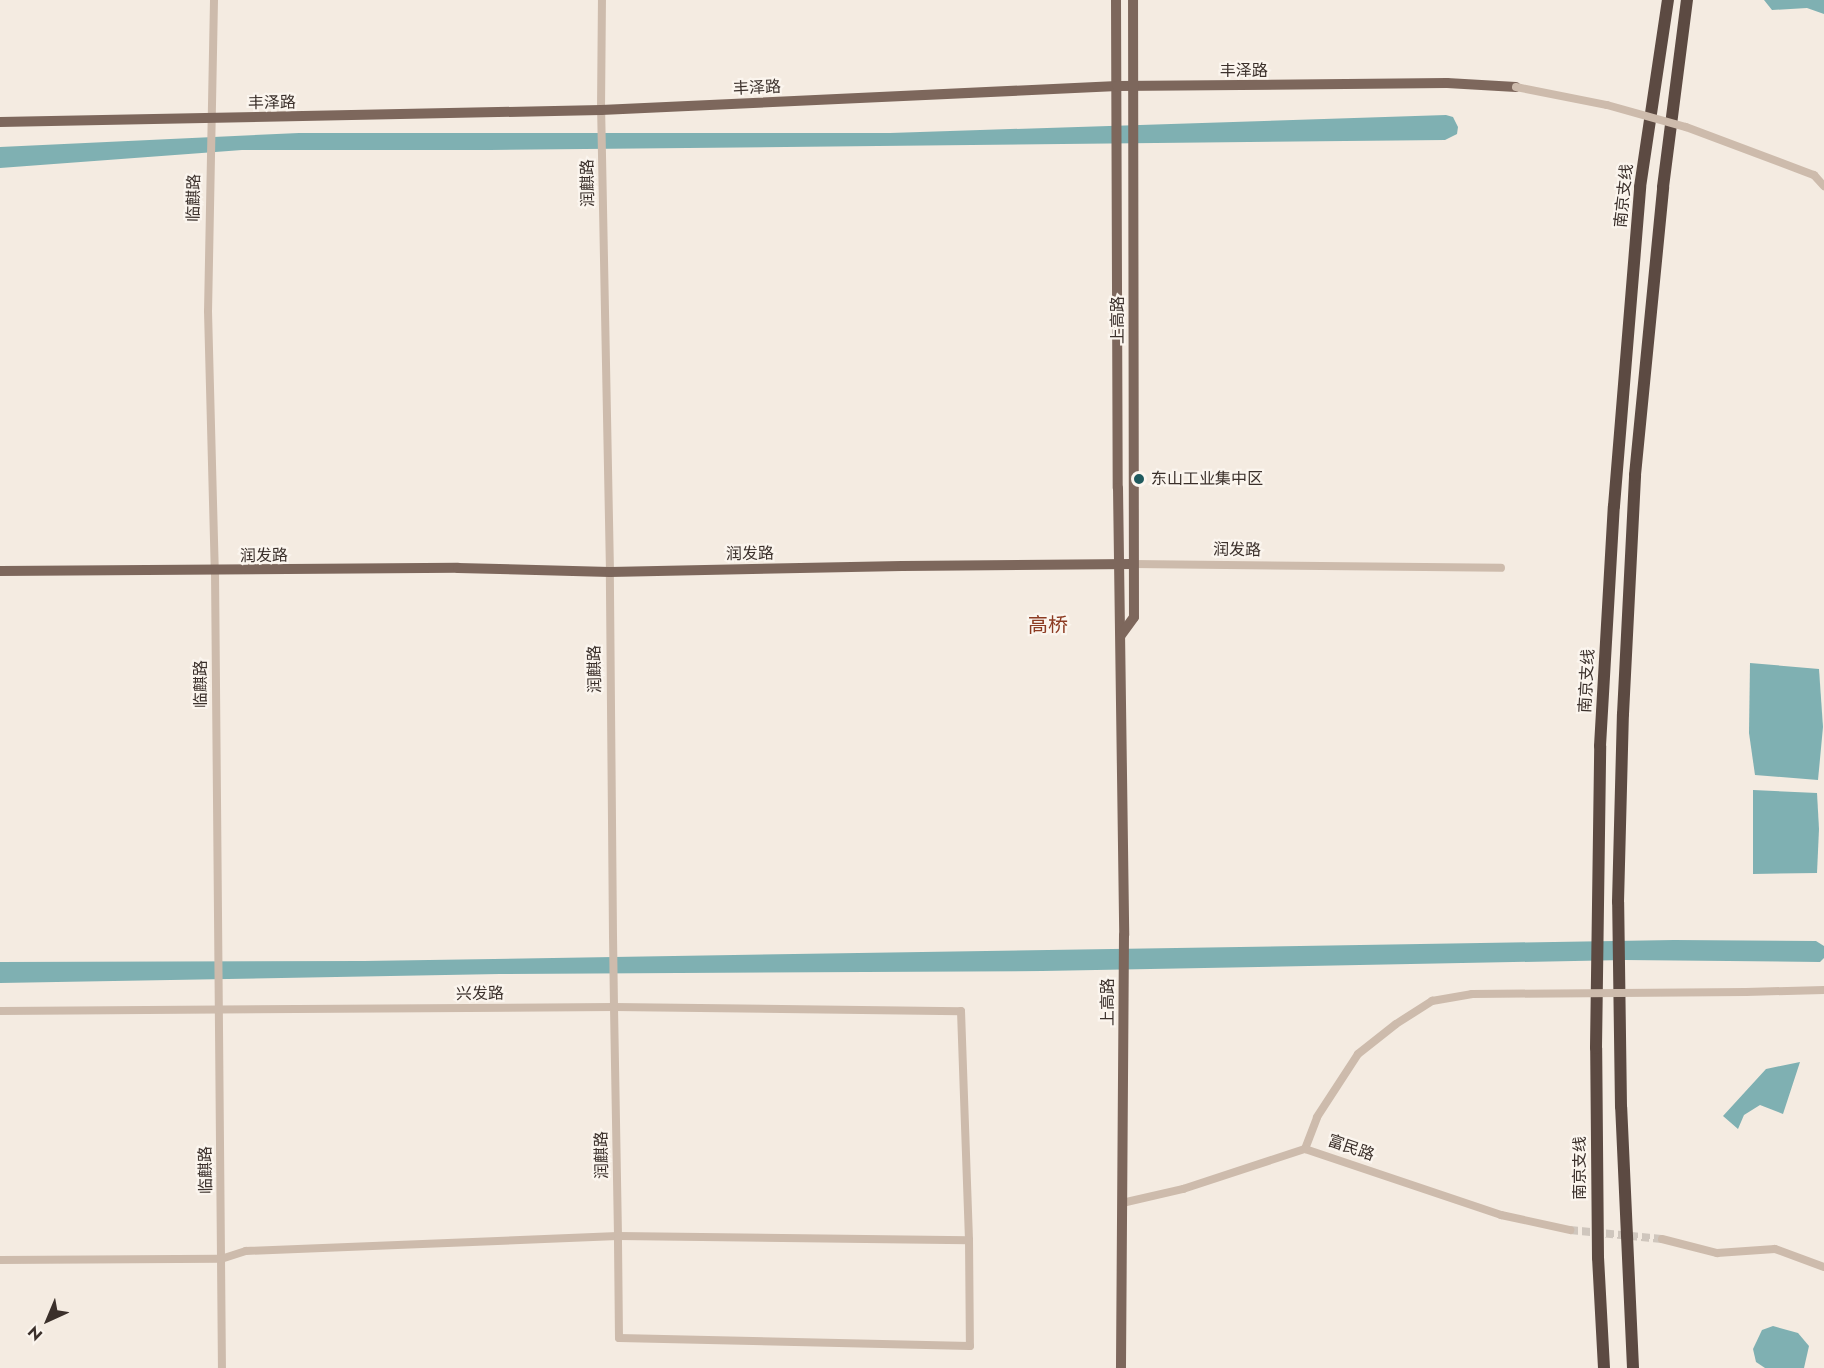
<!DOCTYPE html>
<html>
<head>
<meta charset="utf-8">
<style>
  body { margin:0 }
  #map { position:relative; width:1824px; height:1368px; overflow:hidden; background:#f4ebe1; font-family:Jost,"Noto Sans SC",sans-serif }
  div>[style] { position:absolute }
  .water>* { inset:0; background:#7fb0b2 }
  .minor-tunnel>* { height:8px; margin-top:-4px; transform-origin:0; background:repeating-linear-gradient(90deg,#cfc6bd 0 8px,transparent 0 12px) }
  .minor>* { height:8px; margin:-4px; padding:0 4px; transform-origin:4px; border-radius:4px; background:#cdbbac }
  .major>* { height:10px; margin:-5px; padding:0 5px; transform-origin:5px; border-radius:5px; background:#7d675c }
  .highway>* { height:12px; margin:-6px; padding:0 6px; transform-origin:6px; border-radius:6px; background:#5c4a42 }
  .minor-bridge>* { height:8px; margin:-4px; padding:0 4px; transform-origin:4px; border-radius:4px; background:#cdbbac }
  .dots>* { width:16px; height:16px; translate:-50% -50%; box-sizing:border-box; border:3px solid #fbf5ee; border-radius:50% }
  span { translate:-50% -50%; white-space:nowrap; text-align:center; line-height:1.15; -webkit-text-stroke:4.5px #fbf5ee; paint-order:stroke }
  .street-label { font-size:16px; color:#3b302b }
  .poi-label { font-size:16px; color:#3b302b }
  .left { translate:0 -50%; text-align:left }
  .quarter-label { font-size:20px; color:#8c3b22 }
  .north { position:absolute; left:18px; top:1290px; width:60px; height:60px; -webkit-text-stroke:4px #fbf5ee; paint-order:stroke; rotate:224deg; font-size:16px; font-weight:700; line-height:24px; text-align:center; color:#3b302b }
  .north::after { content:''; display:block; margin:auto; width:21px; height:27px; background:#3b302b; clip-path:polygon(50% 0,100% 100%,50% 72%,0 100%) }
</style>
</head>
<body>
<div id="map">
  <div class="water">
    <div style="clip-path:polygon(1764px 0,1824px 0,1824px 14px,1807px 8px,1772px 10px)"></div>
    <div style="clip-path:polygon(1446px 115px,1453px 117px,1458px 127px,1457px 134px,1445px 140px,490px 150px,242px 150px,0 168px,0 147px,299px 133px,890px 133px)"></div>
    <div style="clip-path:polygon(1750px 663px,1819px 669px,1823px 727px,1818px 780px,1755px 775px,1749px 733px)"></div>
    <div style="clip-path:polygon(1753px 790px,1817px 793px,1819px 829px,1817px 873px,1753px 874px)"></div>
    <div style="clip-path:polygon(1674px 940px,1816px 941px,1824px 946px,1824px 958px,1820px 962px,1624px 960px,1042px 971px,500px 974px,0 983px,0 962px,364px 961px)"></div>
    <div style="clip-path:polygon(1800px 1062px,1783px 1114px,1760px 1105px,1744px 1115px,1738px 1129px,1723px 1116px,1766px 1069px)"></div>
    <div style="clip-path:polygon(1773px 1326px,1798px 1333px,1809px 1346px,1804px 1368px,1765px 1368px,1756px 1362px,1753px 1349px,1762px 1330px)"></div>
  </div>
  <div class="minor-tunnel">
    <div style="left:1570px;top:1230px;width:92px;rotate:5.6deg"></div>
  </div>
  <div class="minor">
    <div style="left:214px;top:0;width:311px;rotate:91.1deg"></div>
    <div style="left:208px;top:311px;width:260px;rotate:88.5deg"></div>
    <div style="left:215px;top:571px;width:797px;rotate:89.5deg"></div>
    <div style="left:1814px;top:175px;width:15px;rotate:48deg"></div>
    <div style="left:1132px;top:564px;width:369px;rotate:0.6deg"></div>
    <div style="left:1746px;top:992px;width:78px;rotate:-1.5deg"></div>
    <div style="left:0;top:1011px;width:614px;rotate:-0.37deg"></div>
    <div style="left:614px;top:1007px;width:347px;rotate:0.7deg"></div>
    <div style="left:961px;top:1011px;width:229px;rotate:88deg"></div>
    <div style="left:969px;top:1240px;width:106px;rotate:89.5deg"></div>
    <div style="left:970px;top:1346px;width:351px;rotate:-178.7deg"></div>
    <div style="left:619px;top:1338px;width:102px;rotate:-90.6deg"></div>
    <div style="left:618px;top:1236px;width:229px;rotate:-91deg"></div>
    <div style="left:614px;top:1007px;width:71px;rotate:-90.8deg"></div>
    <div style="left:613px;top:936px;width:364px;rotate:-90.5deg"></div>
    <div style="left:610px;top:572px;width:462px;rotate:-91.1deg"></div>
    <div style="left:601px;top:110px;width:110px;rotate:-89.5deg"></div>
    <div style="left:1305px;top:1149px;width:34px;rotate:-69deg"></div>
    <div style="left:1317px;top:1117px;width:75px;rotate:-56.9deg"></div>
    <div style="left:1358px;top:1054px;width:48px;rotate:-38.3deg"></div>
    <div style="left:1396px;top:1024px;width:43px;rotate:-32.6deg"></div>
    <div style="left:1432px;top:1001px;width:41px;rotate:-9.9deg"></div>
    <div style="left:1122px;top:1203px;width:63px;rotate:-12.9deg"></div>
    <div style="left:1183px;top:1189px;width:128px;rotate:-18.2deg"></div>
    <div style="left:1305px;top:1149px;width:207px;rotate:18.6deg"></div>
    <div style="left:1501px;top:1215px;width:71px;rotate:12.3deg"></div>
    <div style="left:1662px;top:1239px;width:57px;rotate:14.3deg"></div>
    <div style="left:1717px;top:1253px;width:58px;rotate:-3.9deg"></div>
    <div style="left:1775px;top:1249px;width:52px;rotate:20.2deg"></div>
    <div style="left:0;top:1260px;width:221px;rotate:-0.3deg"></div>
    <div style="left:221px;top:1259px;width:26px;rotate:-18deg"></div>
    <div style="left:246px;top:1251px;width:372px;rotate:-2.3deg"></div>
    <div style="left:618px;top:1236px;width:351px;rotate:0.7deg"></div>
  </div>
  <div class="major">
    <div style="left:1116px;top:0;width:488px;rotate:89.8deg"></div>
    <div style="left:1118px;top:488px;width:447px;rotate:89.2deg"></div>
    <div style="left:1124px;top:935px;width:433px;rotate:90.4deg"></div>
    <div style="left:0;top:122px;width:601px;rotate:-1.14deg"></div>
    <div style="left:601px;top:110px;width:517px;rotate:-2.66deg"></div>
    <div style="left:1117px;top:86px;width:330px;rotate:-0.5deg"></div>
    <div style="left:1447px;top:83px;width:69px;rotate:3.3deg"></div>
    <div style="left:0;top:571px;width:458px;rotate:-0.4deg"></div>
    <div style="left:458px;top:568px;width:152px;rotate:1.5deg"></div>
    <div style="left:610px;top:572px;width:292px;rotate:-1.2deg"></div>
    <div style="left:902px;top:566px;width:230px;rotate:-0.5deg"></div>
    <div style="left:1121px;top:635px;width:22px;rotate:-54deg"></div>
    <div style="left:1134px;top:617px;width:617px;rotate:-90.09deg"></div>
  </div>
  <div class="highway">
    <div style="left:1604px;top:1368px;width:110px;rotate:-93.1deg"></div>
    <div style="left:1598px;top:1258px;width:210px;rotate:-90.5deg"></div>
    <div style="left:1596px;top:1048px;width:302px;rotate:-89.2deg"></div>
    <div style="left:1600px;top:746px;width:240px;rotate:-86.7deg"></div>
    <div style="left:1614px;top:506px;width:320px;rotate:-85.3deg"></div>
    <div style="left:1640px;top:187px;width:189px;rotate:-81.5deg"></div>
    <div style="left:1633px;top:1368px;width:261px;rotate:-92.6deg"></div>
    <div style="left:1621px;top:1107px;width:205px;rotate:-90.8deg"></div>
    <div style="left:1618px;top:902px;width:188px;rotate:-88.5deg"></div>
    <div style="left:1623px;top:714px;width:239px;rotate:-87.1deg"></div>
    <div style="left:1635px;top:475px;width:289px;rotate:-84.4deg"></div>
    <div style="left:1663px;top:187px;width:189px;rotate:-82.7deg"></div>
  </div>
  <div class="minor-bridge">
    <div style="left:1516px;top:87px;width:93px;rotate:11.2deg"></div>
    <div style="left:1607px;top:105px;width:82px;rotate:15.6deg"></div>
    <div style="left:1686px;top:127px;width:137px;rotate:20.6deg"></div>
    <div style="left:1472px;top:994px;width:274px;rotate:-0.4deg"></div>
  </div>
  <div class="dots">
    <div style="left:1139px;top:479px;background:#1f5a5e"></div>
  </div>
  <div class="street-label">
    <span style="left:1244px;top:71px">丰泽路</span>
    <span style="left:757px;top:88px;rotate:-3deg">丰泽路</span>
    <span style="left:272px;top:103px;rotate:-1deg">丰泽路</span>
    <span style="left:588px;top:183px;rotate:-91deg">润麒路</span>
    <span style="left:1624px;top:196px;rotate:-84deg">南京支线</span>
    <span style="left:194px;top:198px;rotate:-89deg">临麒路</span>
    <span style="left:1118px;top:320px;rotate:-90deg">上高路</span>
    <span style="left:1237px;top:550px;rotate:1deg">润发路</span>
    <span style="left:750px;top:554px;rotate:-1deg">润发路</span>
    <span style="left:264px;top:556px;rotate:-1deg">润发路</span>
    <span style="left:595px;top:669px;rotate:-91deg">润麒路</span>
    <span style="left:1587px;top:681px;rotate:-87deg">南京支线</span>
    <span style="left:201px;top:684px;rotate:-90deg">临麒路</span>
    <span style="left:480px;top:994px;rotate:-1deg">兴发路</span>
    <span style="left:1108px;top:1002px;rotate:-90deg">上高路</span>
    <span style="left:1351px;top:1148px;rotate:19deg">富民路</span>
    <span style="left:602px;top:1155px;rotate:-91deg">润麒路</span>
    <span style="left:1580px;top:1168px;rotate:-90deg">南京支线</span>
    <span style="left:206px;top:1170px;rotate:-91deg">临麒路</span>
  </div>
  <div class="poi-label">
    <span class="left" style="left:1151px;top:479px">东山工业集中区</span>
  </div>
  <div class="quarter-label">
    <span style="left:1048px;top:625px">高桥</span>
  </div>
  <div class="north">N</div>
</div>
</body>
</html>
